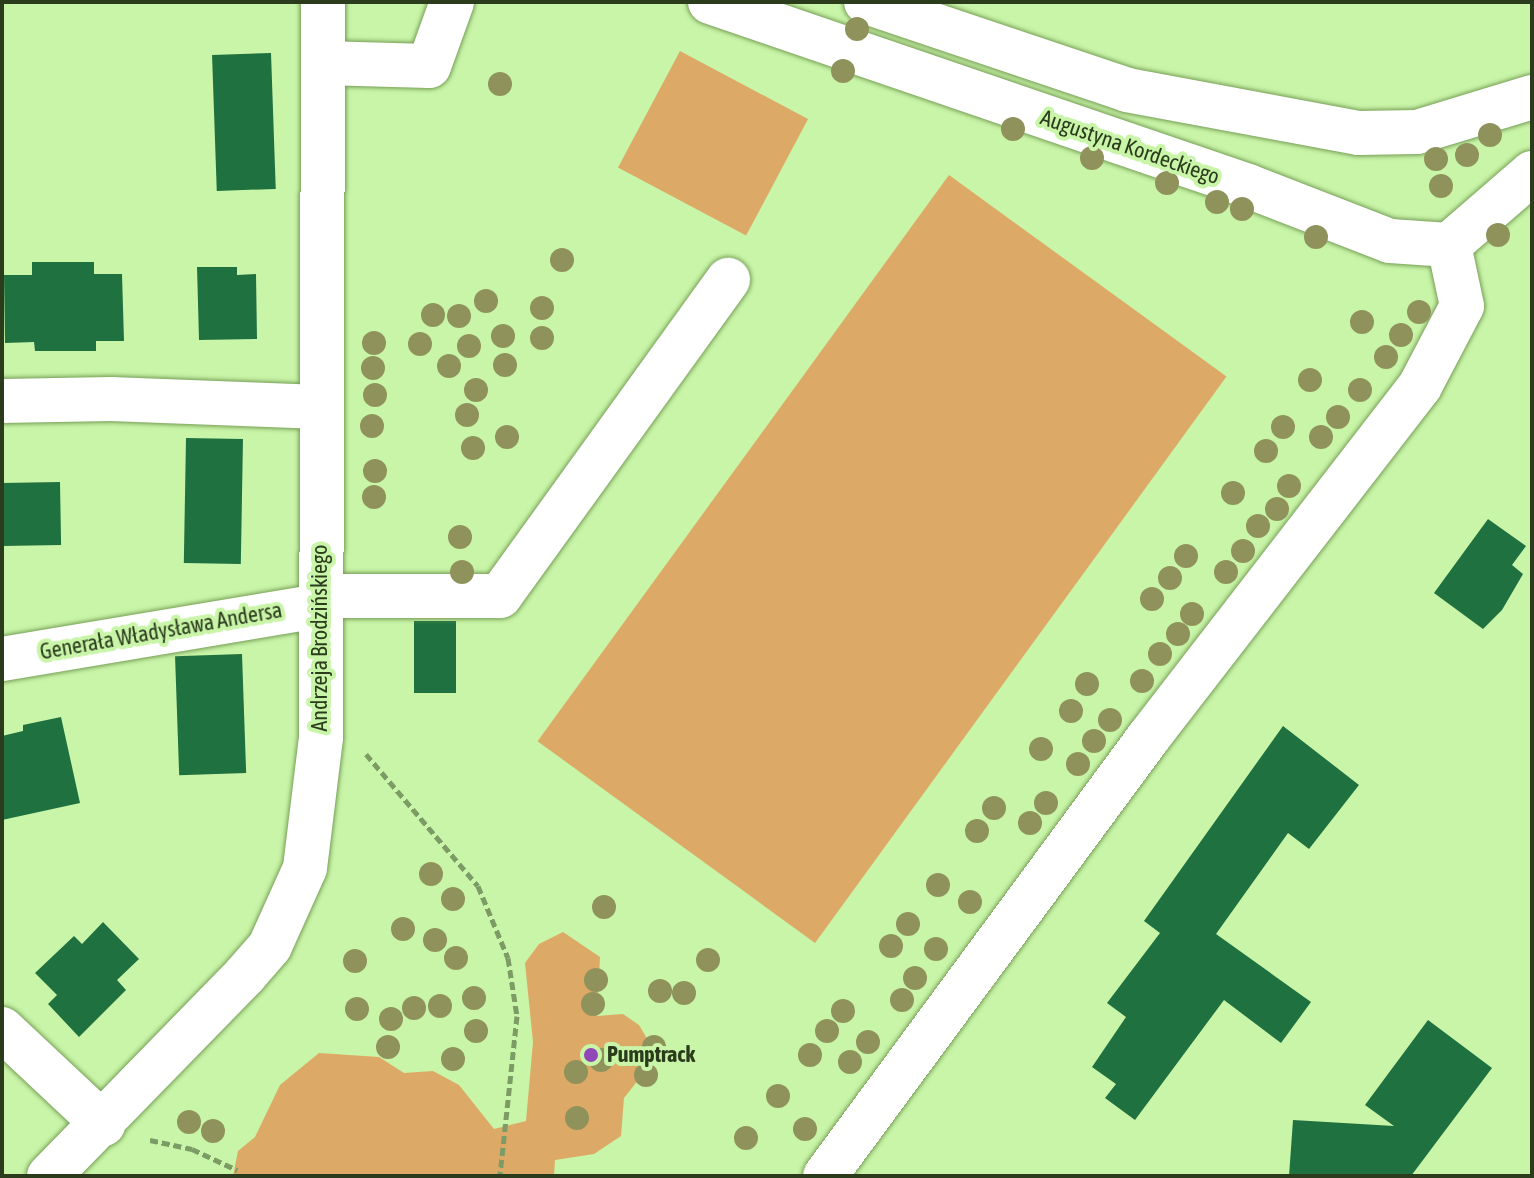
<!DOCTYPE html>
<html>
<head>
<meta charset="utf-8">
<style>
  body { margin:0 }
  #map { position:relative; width:1534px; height:1178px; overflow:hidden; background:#c9f5a8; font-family:"Asap Condensed",sans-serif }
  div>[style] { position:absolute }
  .green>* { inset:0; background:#dda966; transform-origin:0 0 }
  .building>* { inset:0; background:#207140; transform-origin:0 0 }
  .path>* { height:5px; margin-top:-2.5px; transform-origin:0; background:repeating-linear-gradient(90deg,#7d9c65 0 8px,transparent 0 12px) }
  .roads { filter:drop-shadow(0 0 2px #779f57) drop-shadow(0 0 2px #779f57) }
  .minor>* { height:44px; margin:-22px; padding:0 22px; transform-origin:22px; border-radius:22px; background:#fff }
  .trees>* { width:24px; height:24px; margin:-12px; border-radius:50%; background:#8f935b }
  .dots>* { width:22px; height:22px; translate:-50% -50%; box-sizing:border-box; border:4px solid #c9f5a8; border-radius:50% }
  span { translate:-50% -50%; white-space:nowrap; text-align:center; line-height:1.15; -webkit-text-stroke:8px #c9f5a8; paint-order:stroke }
  .street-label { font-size:22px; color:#2b3c1d }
  .poi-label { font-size:22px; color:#2b3c1d; font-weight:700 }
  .left { translate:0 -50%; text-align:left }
  .frame { position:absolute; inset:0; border:4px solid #2b3c1d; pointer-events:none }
</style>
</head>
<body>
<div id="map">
  <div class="green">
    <div style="left:680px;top:51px;width:145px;height:132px;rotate:28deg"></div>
    <div style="left:949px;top:175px;width:343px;height:700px;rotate:36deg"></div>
    <div style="clip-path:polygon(563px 932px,600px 957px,597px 1016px,623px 1014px,639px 1025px,652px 1047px,650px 1065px,624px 1098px,621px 1136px,594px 1154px,555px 1160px,554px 1176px,233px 1176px,238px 1151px,255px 1137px,280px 1085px,319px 1053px,379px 1057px,404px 1073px,433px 1071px,459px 1085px,494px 1129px,526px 1121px,533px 1042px,525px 963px,539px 944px)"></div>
  </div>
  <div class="building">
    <div style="left:271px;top:53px;width:136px;height:59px;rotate:88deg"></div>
    <div style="clip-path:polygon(32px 262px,94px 262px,94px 274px,122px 274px,124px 341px,96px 341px,96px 351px,35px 351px,34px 342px,5px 343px,4px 275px,32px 275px)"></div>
    <div style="clip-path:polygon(197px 267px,237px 267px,237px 275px,256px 274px,257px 339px,199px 340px)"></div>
    <div style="left:186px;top:438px;width:57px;height:125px;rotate:1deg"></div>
    <div style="left:60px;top:482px;width:63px;height:58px;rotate:89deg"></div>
    <div style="clip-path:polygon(1488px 519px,1526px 546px,1512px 565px,1523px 574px,1502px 610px,1483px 629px,1434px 593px)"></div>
    <div style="left:414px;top:621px;width:42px;height:72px"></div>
    <div style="left:242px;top:654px;width:119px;height:67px;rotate:88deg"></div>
    <div style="clip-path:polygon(61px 717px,80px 803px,2px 820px,2px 736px,23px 731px,23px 725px)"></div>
    <div style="clip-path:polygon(1283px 726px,1359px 785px,1309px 849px,1288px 833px,1216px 934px,1311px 1002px,1281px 1043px,1224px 1000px,1135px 1120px,1105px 1098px,1116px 1084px,1092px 1067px,1126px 1017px,1107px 1003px,1160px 933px,1144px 921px)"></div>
    <div style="clip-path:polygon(103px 922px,139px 959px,117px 980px,126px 990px,79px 1037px,48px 1004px,57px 995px,35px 973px,74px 936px,82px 944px)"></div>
    <div style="clip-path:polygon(1428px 1020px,1492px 1068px,1411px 1176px,1289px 1176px,1293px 1120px,1394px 1126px,1365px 1105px)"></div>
  </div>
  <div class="path">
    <div style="left:366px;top:754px;width:173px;rotate:49.7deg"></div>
    <div style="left:478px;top:886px;width:78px;rotate:67.4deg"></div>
    <div style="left:508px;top:958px;width:59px;rotate:81.2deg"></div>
    <div style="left:517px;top:1016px;width:161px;rotate:96.1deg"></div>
    <div style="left:150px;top:1140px;width:43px;rotate:12.1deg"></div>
    <div style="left:192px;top:1149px;width:50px;rotate:25deg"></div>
  </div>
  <div class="roads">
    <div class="minor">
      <div style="left:710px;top:2px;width:569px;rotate:18.88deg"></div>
      <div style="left:1248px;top:186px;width:152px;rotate:21.2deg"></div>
      <div style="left:1390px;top:241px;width:59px;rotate:3.9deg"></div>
      <div style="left:1449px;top:245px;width:110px;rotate:-40.9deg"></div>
      <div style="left:866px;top:2px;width:275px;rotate:18.6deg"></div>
      <div style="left:1127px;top:90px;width:236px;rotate:10.5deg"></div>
      <div style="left:1359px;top:133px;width:58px;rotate:-1deg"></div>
      <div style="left:1417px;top:132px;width:120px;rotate:-16.9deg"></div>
      <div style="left:323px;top:63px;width:106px;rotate:1.6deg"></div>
      <div style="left:429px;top:66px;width:68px;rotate:-70.2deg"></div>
      <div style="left:2px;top:401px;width:109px;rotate:-1.1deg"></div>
      <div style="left:111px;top:399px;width:210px;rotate:2.2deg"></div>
      <div style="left:319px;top:596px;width:181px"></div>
      <div style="left:500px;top:596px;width:390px;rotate:-54.2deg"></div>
      <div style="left:2px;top:659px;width:321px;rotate:-9.5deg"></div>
      <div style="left:2px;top:1029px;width:139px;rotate:43.2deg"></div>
      <div style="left:49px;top:1176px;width:281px;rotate:-45.7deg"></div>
      <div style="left:245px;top:975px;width:38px;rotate:-49deg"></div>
      <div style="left:270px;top:946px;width:85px;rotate:-65.8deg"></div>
      <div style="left:305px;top:868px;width:132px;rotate:-83deg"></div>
      <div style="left:321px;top:737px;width:735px;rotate:-89.84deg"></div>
      <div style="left:825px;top:1176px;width:544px;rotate:-53.59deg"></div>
      <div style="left:1148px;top:738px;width:445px;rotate:-52.3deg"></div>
      <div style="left:1420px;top:386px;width:90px;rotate:-62.3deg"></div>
      <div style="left:1462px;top:306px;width:62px;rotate:-102deg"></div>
    </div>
  </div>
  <div class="trees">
    <div style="left:857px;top:29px"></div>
    <div style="left:843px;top:71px"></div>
    <div style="left:500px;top:84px"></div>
    <div style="left:1013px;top:129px"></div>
    <div style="left:1490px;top:135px"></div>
    <div style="left:1467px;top:155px"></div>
    <div style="left:1092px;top:158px"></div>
    <div style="left:1436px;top:159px"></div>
    <div style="left:1167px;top:183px"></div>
    <div style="left:1441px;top:186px"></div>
    <div style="left:1217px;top:202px"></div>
    <div style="left:1242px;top:209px"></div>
    <div style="left:1498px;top:235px"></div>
    <div style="left:1316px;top:237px"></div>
    <div style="left:562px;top:260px"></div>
    <div style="left:486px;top:301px"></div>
    <div style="left:542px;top:308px"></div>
    <div style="left:1419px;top:312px"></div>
    <div style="left:433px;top:315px"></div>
    <div style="left:459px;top:316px"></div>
    <div style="left:1362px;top:322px"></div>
    <div style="left:1401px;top:335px"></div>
    <div style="left:503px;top:336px"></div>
    <div style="left:542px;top:338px"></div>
    <div style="left:374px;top:343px"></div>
    <div style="left:420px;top:344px"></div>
    <div style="left:469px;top:346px"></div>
    <div style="left:1386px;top:357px"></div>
    <div style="left:505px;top:365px"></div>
    <div style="left:449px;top:366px"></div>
    <div style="left:373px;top:368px"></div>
    <div style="left:1310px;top:380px"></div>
    <div style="left:476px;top:390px"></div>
    <div style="left:1360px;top:390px"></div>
    <div style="left:375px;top:395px"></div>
    <div style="left:467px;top:415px"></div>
    <div style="left:1338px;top:417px"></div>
    <div style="left:372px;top:426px"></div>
    <div style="left:1283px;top:427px"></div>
    <div style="left:507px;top:437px"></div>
    <div style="left:1321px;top:437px"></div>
    <div style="left:473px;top:448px"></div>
    <div style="left:1266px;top:451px"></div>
    <div style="left:375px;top:471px"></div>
    <div style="left:1289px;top:486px"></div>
    <div style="left:1233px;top:493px"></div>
    <div style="left:374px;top:497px"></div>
    <div style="left:1277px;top:509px"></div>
    <div style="left:1258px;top:526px"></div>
    <div style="left:460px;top:537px"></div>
    <div style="left:1243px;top:551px"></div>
    <div style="left:1186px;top:556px"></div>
    <div style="left:462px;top:572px"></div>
    <div style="left:1226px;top:572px"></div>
    <div style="left:1170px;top:578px"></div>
    <div style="left:1152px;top:599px"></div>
    <div style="left:1192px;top:614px"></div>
    <div style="left:1178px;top:634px"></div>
    <div style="left:1160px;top:654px"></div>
    <div style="left:1142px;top:681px"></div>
    <div style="left:1087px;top:684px"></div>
    <div style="left:1071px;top:711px"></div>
    <div style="left:1110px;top:720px"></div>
    <div style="left:1094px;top:741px"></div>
    <div style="left:1041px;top:749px"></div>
    <div style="left:1078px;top:764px"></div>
    <div style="left:1046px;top:803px"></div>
    <div style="left:994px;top:808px"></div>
    <div style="left:1030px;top:823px"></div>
    <div style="left:977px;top:831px"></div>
    <div style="left:431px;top:874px"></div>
    <div style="left:938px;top:885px"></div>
    <div style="left:453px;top:899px"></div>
    <div style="left:970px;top:902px"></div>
    <div style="left:604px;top:907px"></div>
    <div style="left:908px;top:924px"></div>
    <div style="left:403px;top:929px"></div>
    <div style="left:435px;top:940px"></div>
    <div style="left:891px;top:946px"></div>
    <div style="left:936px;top:949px"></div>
    <div style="left:456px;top:958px"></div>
    <div style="left:708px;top:960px"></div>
    <div style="left:355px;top:961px"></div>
    <div style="left:915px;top:978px"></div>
    <div style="left:596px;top:980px"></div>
    <div style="left:660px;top:991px"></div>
    <div style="left:684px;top:993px"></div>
    <div style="left:474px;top:998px"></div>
    <div style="left:902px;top:1000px"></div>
    <div style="left:593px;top:1004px"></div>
    <div style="left:440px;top:1006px"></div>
    <div style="left:414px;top:1008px"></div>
    <div style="left:357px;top:1009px"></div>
    <div style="left:843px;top:1011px"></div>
    <div style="left:391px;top:1019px"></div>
    <div style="left:476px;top:1031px"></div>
    <div style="left:827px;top:1031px"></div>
    <div style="left:868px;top:1042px"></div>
    <div style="left:388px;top:1047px"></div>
    <div style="left:654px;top:1047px"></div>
    <div style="left:810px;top:1055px"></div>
    <div style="left:453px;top:1059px"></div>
    <div style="left:601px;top:1060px"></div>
    <div style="left:850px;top:1062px"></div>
    <div style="left:576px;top:1072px"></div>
    <div style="left:646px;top:1075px"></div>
    <div style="left:778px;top:1096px"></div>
    <div style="left:577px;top:1118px"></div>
    <div style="left:189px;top:1122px"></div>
    <div style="left:805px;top:1129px"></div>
    <div style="left:213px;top:1131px"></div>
    <div style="left:746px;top:1138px"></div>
  </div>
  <div class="dots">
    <div style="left:591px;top:1055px;background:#9247b8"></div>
  </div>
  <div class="street-label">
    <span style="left:1130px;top:147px;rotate:19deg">Augustyna Kordeckiego</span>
    <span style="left:161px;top:631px;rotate:-10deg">Generała Władysława Andersa</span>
    <span style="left:320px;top:638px;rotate:-90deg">Andrzeja Brodzińskiego</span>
  </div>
  <div class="poi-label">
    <span class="left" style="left:607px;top:1055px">Pumptrack</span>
  </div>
  <div class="frame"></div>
</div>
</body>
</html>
